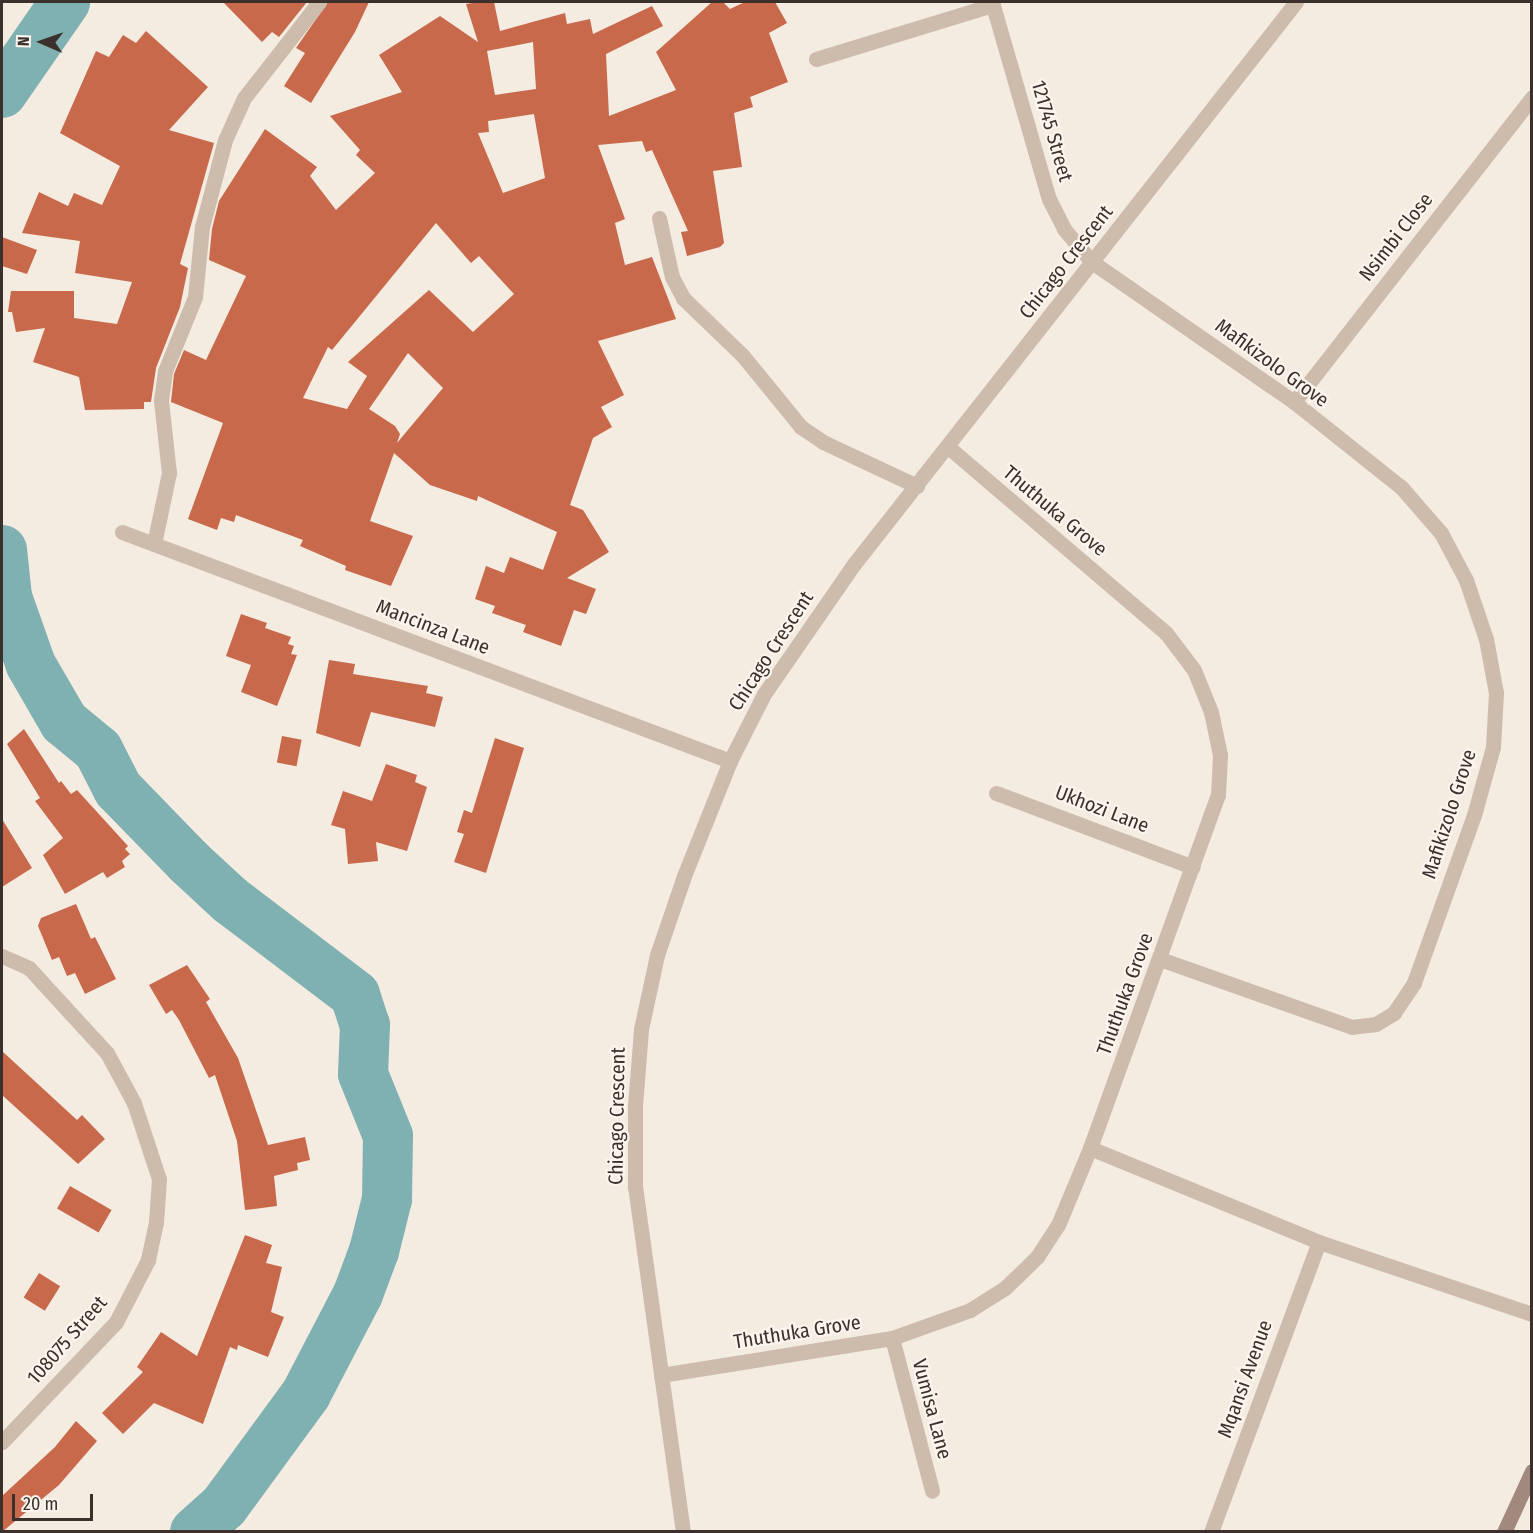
<!DOCTYPE html>
<html>
<head>
<meta charset="utf-8">
<style>
  body { margin:0 }
  #map { position:relative; width:1533px; height:1533px; overflow:hidden; background:#f4ebe1; font-family:"Fira Sans Condensed",sans-serif }
  div>[style] { position:absolute }
  .river>* { height:50px; margin:-25px; padding:0 25px; transform-origin:25px; border-radius:25px; background:#7fb0b2 }
  .building>* { inset:0; background:#c8694b; transform-origin:0 0 }
  .street>* { height:15px; margin:-7.5px; padding:0 7.5px; transform-origin:7.5px; border-radius:7.5px; background:#cdbbac }
  .secondary>* { height:15px; margin:-7.5px; padding:0 7.5px; transform-origin:7.5px; border-radius:7.5px; background:#a18a7d }
  span { translate:-50% -50%; white-space:nowrap; text-align:center; line-height:1.15; -webkit-text-stroke:4.5px #fbf5ee; paint-order:stroke }
  .street-label { font-size:20px; color:#3b302b }
  .frame { position:absolute; inset:0; border:3px solid #3b302b; pointer-events:none }
  .north { position:absolute; left:12px; top:12px; width:60px; height:60px; -webkit-text-stroke:4px #fbf5ee; paint-order:stroke; rotate:272deg; font-size:16px; font-weight:700; line-height:24px; text-align:center; color:#3b302b }
  .north::after { content:''; display:block; margin:auto; width:21px; height:27px; background:#3b302b; clip-path:polygon(50% 0,100% 100%,50% 72%,0 100%) }
  .scale { position:absolute; left:12px; top:1494px; width:81px; height:27px; box-sizing:border-box; border:3px solid #3b302b; border-top:0; padding-left:8px; font-size:18px; line-height:21px; white-space:nowrap; color:#3b302b; -webkit-text-stroke:4px #fbf5ee; paint-order:stroke }
</style>
</head>
<body>
<div id="map">
  <div class="river">
    <div style="left:2px;top:93px;width:111px;rotate:-55.3deg"></div>
    <div style="left:2px;top:550px;width:47px;rotate:83.9deg"></div>
    <div style="left:7px;top:597px;width:72px;rotate:70.6deg"></div>
    <div style="left:31px;top:665px;width:66px;rotate:59.9deg"></div>
    <div style="left:64px;top:722px;width:44px;rotate:39.5deg"></div>
    <div style="left:98px;top:750px;width:44px;rotate:62.9deg"></div>
    <div style="left:118px;top:789px;width:103px;rotate:45.8deg"></div>
    <div style="left:190px;top:863px;width:54px;rotate:42.8deg"></div>
    <div style="left:230px;top:900px;width:157px;rotate:37.2deg"></div>
    <div style="left:355px;top:995px;width:32px;rotate:72deg"></div>
    <div style="left:365px;top:1025px;width:49px;rotate:92.3deg"></div>
    <div style="left:363px;top:1074px;width:67px;rotate:68deg"></div>
    <div style="left:388px;top:1136px;width:63px;rotate:90.9deg"></div>
    <div style="left:387px;top:1199px;width:54px;rotate:104deg"></div>
    <div style="left:374px;top:1251px;width:46px;rotate:110.4deg"></div>
    <div style="left:358px;top:1294px;width:113px;rotate:117.5deg"></div>
    <div style="left:306px;top:1394px;width:139px;rotate:126.2deg"></div>
    <div style="left:224px;top:1506px;width:39px;rotate:138deg"></div>
  </div>
  <div class="building">
    <div style="clip-path:polygon(223px 2px,307px 2px,279px 37px,272px 32px,262px 42px)"></div>
    <div style="clip-path:polygon(328px 2px,369px 2px,355px 32px,311px 103px,284px 86px,305px 53px,296px 48px)"></div>
    <div style="clip-path:polygon(evenodd,479px 2px,494px 2px,500px 31px,565px 13px,567px 24px,590px 19px,593px 34px,652px 6px,663px 26px,606px 54px,609px 116px,676px 90px,656px 52px,712px 2px,723px 2px,730px 9px,745px 2px,775px 2px,787px 23px,769px 33px,788px 82px,750px 97px,753px 107px,734px 113px,742px 167px,713px 171px,724px 243px,720px 247px,687px 256px,681px 232px,688px 231px,652px 150px,646px 152px,642px 141px,598px 145px,625px 219px,615px 223px,625px 265px,652px 257px,676px 319px,598px 341px,624px 395px,601px 407px,612px 427px,593px 438px,570px 505px,583px 510px,609px 552px,567px 578px,596px 589px,586px 614px,574px 610px,561px 646px,523px 632px,526px 625px,492px 613px,495px 606px,475px 599px,486px 566px,504px 573px,510px 557px,543px 570px,557px 532px,478px 496px,477px 501px,430px 485px,394px 453px,370px 521px,413px 536px,391px 586px,345px 570px,346px 566px,300px 546px,303px 540px,236px 515px,234px 522px,221px 518px,217px 530px,188px 519px,223px 423px,171px 402px,174px 374px,184px 350px,206px 360px,246px 276px,209px 260px,212px 229px,219px 201px,265px 129px,317px 167px,310px 176px,336px 210px,375px 173px,356px 155px,360px 150px,330px 116px,402px 92px,379px 55px,440px 16px,478px 42px,466px 4px,479px 2px,533px 42px,536px 89px,495px 95px,487px 51px,533px 42px,479px 2px,534px 114px,545px 178px,503px 193px,478px 133px,489px 132px,488px 121px,534px 114px,479px 2px,436px 223px,471px 263px,479px 256px,514px 294px,473px 332px,429px 290px,348px 362px,367px 376px,347px 409px,303px 398px,328px 347px,332px 350px,436px 223px,479px 2px,408px 353px,443px 388px,397px 443px,400px 434px,395px 426px,369px 409px,408px 353px)"></div>
    <div style="clip-path:polygon(146px 31px,208px 87px,169px 130px,214px 143px,180px 264px,188px 268px,180px 307px,156px 368px,151px 402px,144px 402px,144px 409px,85px 410px,79px 377px,33px 362px,45px 328px,16px 332px,12px 312px,8px 312px,11px 291px,74px 291px,74px 318px,117px 324px,132px 282px,75px 273px,80px 241px,22px 233px,39px 192px,68px 206px,74px 193px,102px 205px,120px 166px,60px 133px,96px 51px,109px 57px,123px 35px,136px 43px)"></div>
    <div style="clip-path:polygon(2px 237px,37px 250px,27px 274px,2px 266px)"></div>
    <div style="clip-path:polygon(241px 614px,267px 623px,265px 628px,291px 637px,288px 644px,294px 646px,291px 654px,297px 655px,277px 706px,241px 692px,251px 665px,226px 656px)"></div>
    <div style="clip-path:polygon(329px 660px,355px 664px,353px 674px,428px 686px,426px 693px,443px 697px,435px 727px,371px 712px,360px 747px,316px 733px)"></div>
    <div style="clip-path:polygon(24px 729px,59px 783px,61px 781px,71px 794px,77px 790px,128px 846px,125px 849px,130px 854px,122px 861px,125px 867px,107px 878px,103px 872px,65px 894px,43px 855px,63px 838px,35px 801px,40px 798px,7px 744px)"></div>
    <div style="left:282px;top:736px;width:20px;height:27px;rotate:11deg"></div>
    <div style="clip-path:polygon(495px 738px,524px 748px,486px 873px,454px 862px,464px 834px,457px 832px,464px 810px,472px 813px)"></div>
    <div style="clip-path:polygon(386px 764px,417px 775px,415px 782px,427px 787px,407px 851px,376px 842px,378px 861px,348px 864px,345px 829px,331px 825px,343px 791px,372px 801px)"></div>
    <div style="clip-path:polygon(2px 819px,32px 868px,2px 887px)"></div>
    <div style="clip-path:polygon(76px 904px,91px 939px,95px 937px,116px 979px,85px 994px,75px 973px,67px 976px,59px 957px,52px 960px,38px 926px,41px 918px)"></div>
    <div style="clip-path:polygon(187px 965px,210px 999px,206px 1002px,238px 1058px,268px 1145px,305px 1137px,310px 1160px,297px 1163px,298px 1170px,274px 1176px,277px 1206px,245px 1210px,237px 1141px,215px 1075px,209px 1078px,179px 1020px,172px 1010px,166px 1014px,149px 985px)"></div>
    <div style="clip-path:polygon(2px 1051px,77px 1120px,82px 1115px,105px 1139px,78px 1164px,2px 1095px)"></div>
    <div style="left:70px;top:1186px;width:48px;height:26px;rotate:30deg"></div>
    <div style="clip-path:polygon(245px 1235px,272px 1245px,266px 1263px,282px 1267px,271px 1312px,284px 1317px,268px 1357px,238px 1345px,237px 1350px,230px 1347px,203px 1424px,154px 1403px,123px 1434px,102px 1413px,143px 1372px,137px 1367px,161px 1332px,197px 1356px)"></div>
    <div style="left:39px;top:1273px;width:25px;height:29px;rotate:32deg"></div>
    <div style="clip-path:polygon(76px 1421px,97px 1441px,59px 1485px,2px 1532px,2px 1496px,55px 1447px)"></div>
  </div>
  <div class="street">
    <div style="left:992px;top:2px;width:205px;rotate:73.9deg"></div>
    <div style="left:1049px;top:199px;width:34px;rotate:63deg"></div>
    <div style="left:1064px;top:229px;width:43px;rotate:49.7deg"></div>
    <div style="left:1092px;top:262px;width:246px;rotate:34.7deg"></div>
    <div style="left:1294px;top:402px;width:137px;rotate:38.5deg"></div>
    <div style="left:1401px;top:487px;width:61px;rotate:49deg"></div>
    <div style="left:1441px;top:533px;width:53px;rotate:62deg"></div>
    <div style="left:1466px;top:580px;width:62px;rotate:71.3deg"></div>
    <div style="left:1486px;top:639px;width:55px;rotate:79.5deg"></div>
    <div style="left:1496px;top:693px;width:54px;rotate:93.2deg"></div>
    <div style="left:1493px;top:747px;width:71px;rotate:105.6deg"></div>
    <div style="left:1474px;top:815px;width:178px;rotate:109.7deg"></div>
    <div style="left:1414px;top:983px;width:36px;rotate:124deg"></div>
    <div style="left:1394px;top:1013px;width:21px;rotate:149deg"></div>
    <div style="left:1376px;top:1024px;width:24px;rotate:173deg"></div>
    <div style="left:1352px;top:1027px;width:204px;rotate:-160.5deg"></div>
    <div style="left:816px;top:59px;width:185px;rotate:-17deg"></div>
    <div style="left:659px;top:218px;width:60px;rotate:77.6deg"></div>
    <div style="left:672px;top:277px;width:24px;rotate:62deg"></div>
    <div style="left:683px;top:298px;width:83px;rotate:44deg"></div>
    <div style="left:743px;top:356px;width:92px;rotate:50.8deg"></div>
    <div style="left:801px;top:427px;width:27px;rotate:34deg"></div>
    <div style="left:823px;top:442px;width:104px;rotate:25.1deg"></div>
    <div style="left:1294px;top:402px;width:387px;rotate:-52deg"></div>
    <div style="left:122px;top:532px;width:650px;rotate:20.64deg"></div>
    <div style="left:154px;top:544px;width:73px;rotate:-78.1deg"></div>
    <div style="left:169px;top:473px;width:73px;rotate:-96.3deg"></div>
    <div style="left:161px;top:400px;width:29px;rotate:-82deg"></div>
    <div style="left:165px;top:371px;width:80px;rotate:-67.9deg"></div>
    <div style="left:195px;top:297px;width:70px;rotate:-84.3deg"></div>
    <div style="left:202px;top:227px;width:90px;rotate:-75.2deg"></div>
    <div style="left:225px;top:140px;width:46px;rotate:-65.7deg"></div>
    <div style="left:244px;top:98px;width:122px;rotate:-52deg"></div>
    <div style="left:996px;top:793px;width:210px;rotate:20.6deg"></div>
    <div style="left:2px;top:956px;width:30px;rotate:24deg"></div>
    <div style="left:29px;top:968px;width:115px;rotate:47.5deg"></div>
    <div style="left:107px;top:1053px;width:57px;rotate:61.6deg"></div>
    <div style="left:134px;top:1103px;width:80px;rotate:71.8deg"></div>
    <div style="left:159px;top:1179px;width:43px;rotate:94deg"></div>
    <div style="left:156px;top:1222px;width:39px;rotate:102deg"></div>
    <div style="left:148px;top:1260px;width:70px;rotate:117.3deg"></div>
    <div style="left:116px;top:1322px;width:166px;rotate:133.5deg"></div>
    <div style="left:1090px;top:1148px;width:248px;rotate:22.3deg"></div>
    <div style="left:1319px;top:1242px;width:225px;rotate:18.7deg"></div>
    <div style="left:892px;top:1338px;width:158px;rotate:75.3deg"></div>
    <div style="left:661px;top:1375px;width:234px;rotate:-9.1deg"></div>
    <div style="left:892px;top:1338px;width:83px;rotate:-19.7deg"></div>
    <div style="left:970px;top:1310px;width:41px;rotate:-32.2deg"></div>
    <div style="left:1005px;top:1288px;width:45px;rotate:-44.1deg"></div>
    <div style="left:1037px;top:1257px;width:38px;rotate:-57deg"></div>
    <div style="left:1058px;top:1225px;width:83px;rotate:-67.4deg"></div>
    <div style="left:1090px;top:1148px;width:375px;rotate:-70.1deg"></div>
    <div style="left:1218px;top:795px;width:40px;rotate:-87.1deg"></div>
    <div style="left:1220px;top:755px;width:44px;rotate:-101.8deg"></div>
    <div style="left:1211px;top:712px;width:45px;rotate:-112deg"></div>
    <div style="left:1194px;top:670px;width:46px;rotate:-127.1deg"></div>
    <div style="left:1166px;top:633px;width:287px;rotate:-139.5deg"></div>
    <div style="left:683px;top:1532px;width:348px;rotate:-97.9deg"></div>
    <div style="left:635px;top:1187px;width:81px;rotate:-90deg"></div>
    <div style="left:635px;top:1106px;width:77px;rotate:-85.5deg"></div>
    <div style="left:641px;top:1029px;width:76px;rotate:-77.8deg"></div>
    <div style="left:657px;top:955px;width:83px;rotate:-71.1deg"></div>
    <div style="left:684px;top:876px;width:124px;rotate:-68.2deg"></div>
    <div style="left:730px;top:761px;width:75px;rotate:-63.1deg"></div>
    <div style="left:764px;top:694px;width:158px;rotate:-55.3deg"></div>
    <div style="left:854px;top:564px;width:715px;rotate:-51.82deg"></div>
    <div style="left:1211px;top:1532px;width:309px;rotate:-69.6deg"></div>
  </div>
  <div class="secondary">
    <div style="left:1504px;top:1532px;width:67px;rotate:-65.3deg"></div>
  </div>
  <div class="street-label">
    <span style="left:1052px;top:131px;rotate:74deg">121745 Street</span>
    <span style="left:1396px;top:237px;rotate:-52deg">Nsimbi Close</span>
    <span style="left:1066px;top:262px;rotate:-52deg">Chicago Crescent</span>
    <span style="left:1272px;top:363px;rotate:36deg">Mafikizolo Grove</span>
    <span style="left:1055px;top:511px;rotate:40deg">Thuthuka Grove</span>
    <span style="left:433px;top:627px;rotate:21deg">Mancinza Lane</span>
    <span style="left:771px;top:651px;rotate:-57deg">Chicago Crescent</span>
    <span style="left:1102px;top:809px;rotate:21deg">Ukhozi Lane</span>
    <span style="left:1449px;top:814px;rotate:-72deg">Mafikizolo Grove</span>
    <span style="left:1125px;top:994px;rotate:-70deg">Thuthuka Grove</span>
    <span style="left:617px;top:1116px;rotate:-89deg">Chicago Crescent</span>
    <span style="left:797px;top:1332px;rotate:-9deg">Thuthuka Grove</span>
    <span style="left:67px;top:1340px;rotate:-49deg">108075 Street</span>
    <span style="left:1245px;top:1379px;rotate:-70deg">Mqansi Avenue</span>
    <span style="left:932px;top:1409px;rotate:75deg">Vumisa Lane</span>
  </div>
  <div class="frame"></div>
  <div class="north">N</div>
  <div class="scale">20 m</div>
</div>
</body>
</html>
